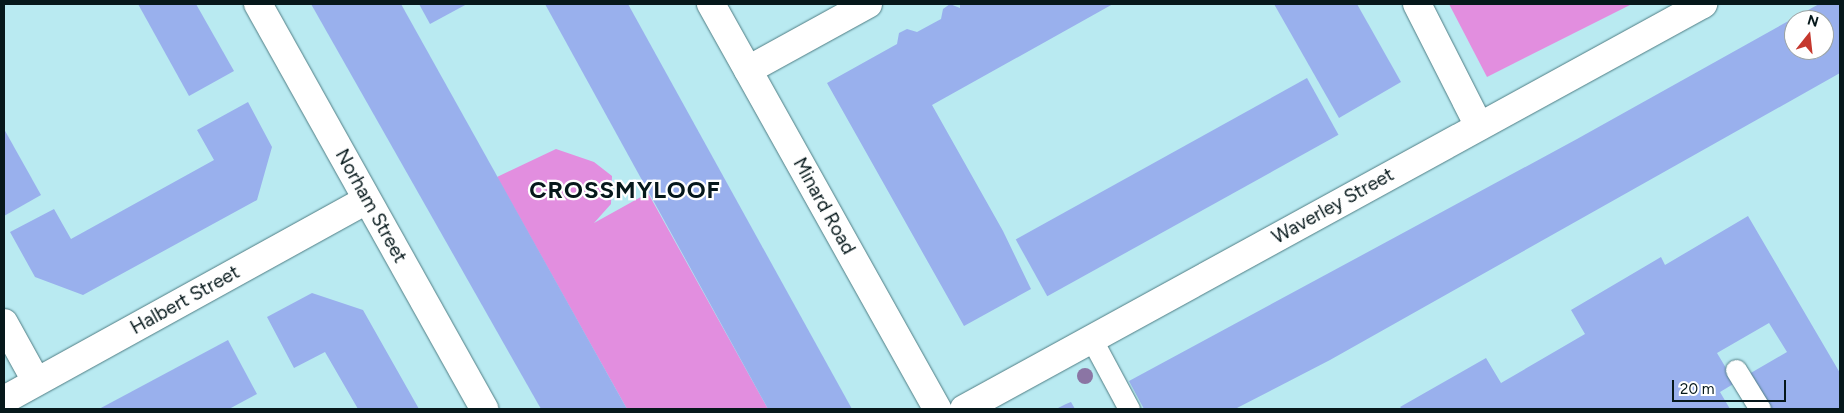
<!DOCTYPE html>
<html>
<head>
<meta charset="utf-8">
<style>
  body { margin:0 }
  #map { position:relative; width:1844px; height:413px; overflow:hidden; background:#b9eaf1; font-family:Figtree,sans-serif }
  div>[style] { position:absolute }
  .green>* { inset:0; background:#e28edf }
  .building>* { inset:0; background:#99b0ed; transform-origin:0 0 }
  .roads { filter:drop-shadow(0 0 1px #4f7d84) drop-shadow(0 0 1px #4f7d84) }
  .lane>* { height:21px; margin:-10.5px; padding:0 10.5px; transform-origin:10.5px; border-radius:10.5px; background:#fff }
  .street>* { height:28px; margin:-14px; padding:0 14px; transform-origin:14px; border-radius:14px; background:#fff }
  .secondary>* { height:28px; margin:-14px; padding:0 14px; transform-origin:14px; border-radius:14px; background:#fff }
  .trees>* { width:16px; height:16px; margin:-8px; border-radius:50%; background:#8b75a4 }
  span { translate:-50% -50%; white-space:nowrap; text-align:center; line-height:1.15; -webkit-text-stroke:4.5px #fff; paint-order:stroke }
  .street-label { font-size:19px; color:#06181b }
  .district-label { font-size:24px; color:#06181b; font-weight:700; letter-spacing:1px }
  .frame { position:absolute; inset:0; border:5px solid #06181b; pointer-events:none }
  .north { position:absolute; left:1784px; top:10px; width:50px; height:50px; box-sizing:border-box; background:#fff; border:1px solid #9ba3a4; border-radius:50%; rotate:16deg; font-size:14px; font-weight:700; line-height:20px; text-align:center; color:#06181b }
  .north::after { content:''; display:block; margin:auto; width:18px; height:22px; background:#c5382e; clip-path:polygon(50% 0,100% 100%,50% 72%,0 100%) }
  .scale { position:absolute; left:1672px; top:380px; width:114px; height:22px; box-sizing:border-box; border:2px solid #06181b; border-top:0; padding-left:6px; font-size:15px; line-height:18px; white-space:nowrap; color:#06181b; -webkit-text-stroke:4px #fff; paint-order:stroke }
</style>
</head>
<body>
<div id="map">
  <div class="green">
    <div style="clip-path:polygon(1449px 4px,1632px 4px,1487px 77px)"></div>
    <div style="clip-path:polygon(556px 149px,594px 162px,612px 176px,611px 204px,594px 223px,648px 193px,768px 409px,627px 409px,497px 177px)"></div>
  </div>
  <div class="building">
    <div style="clip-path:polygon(138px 4px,196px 4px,234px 71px,189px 96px)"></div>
    <div style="clip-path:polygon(311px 4px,401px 4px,627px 409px,541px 409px)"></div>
    <div style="clip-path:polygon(419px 4px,467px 4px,430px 24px)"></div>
    <div style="clip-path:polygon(545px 4px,628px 4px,852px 409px,768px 409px)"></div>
    <div style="clip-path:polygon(950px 4px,960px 8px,960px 4px,1113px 4px,932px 105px,1003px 231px,1031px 289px,964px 326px,827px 83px,897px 44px,899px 33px,907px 29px,917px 32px,941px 19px,943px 9px)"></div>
    <div style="clip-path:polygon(1274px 4px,1357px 4px,1401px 82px,1339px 118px)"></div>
    <div style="clip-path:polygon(evenodd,1819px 4px,1840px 4px,1840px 73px,1330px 360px,1235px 409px,1144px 409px,1129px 381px,1577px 139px,1819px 4px,1794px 20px,1824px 20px,1824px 50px,1794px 50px,1794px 20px)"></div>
    <div style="left:1307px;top:78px;width:65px;height:333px;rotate:61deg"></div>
    <div style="clip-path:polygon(248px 102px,272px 147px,257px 200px,83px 295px,35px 277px,10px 232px,54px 209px,71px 239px,214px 160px,197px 130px)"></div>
    <div style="clip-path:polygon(4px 129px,41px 195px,4px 216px)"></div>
    <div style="clip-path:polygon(1748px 216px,1840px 373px,1840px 409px,1770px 409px,1749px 374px,1787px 352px,1769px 323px,1717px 353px,1735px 383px,1720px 392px,1730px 409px,1402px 409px,1400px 407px,1486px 358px,1501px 383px,1585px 334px,1571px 310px,1661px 257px,1665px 265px)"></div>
    <div style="clip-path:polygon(312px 293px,363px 310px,419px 409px,358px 409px,325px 352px,294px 368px,267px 317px)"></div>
    <div style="clip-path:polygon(228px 340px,257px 394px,229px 409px,99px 409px)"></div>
    <div style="clip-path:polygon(1071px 402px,1075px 409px,1056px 409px,1066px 404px)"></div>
  </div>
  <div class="roads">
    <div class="lane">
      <div style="left:1091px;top:338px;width:81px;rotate:61.8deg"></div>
      <div style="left:1736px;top:370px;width:46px;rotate:58.4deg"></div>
    </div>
    <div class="street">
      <div style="left:258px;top:4px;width:464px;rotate:60.8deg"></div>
      <div style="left:1417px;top:4px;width:137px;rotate:63.1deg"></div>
      <div style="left:748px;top:70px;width:137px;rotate:-28.8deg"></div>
      <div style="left:4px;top:323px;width:66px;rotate:61.1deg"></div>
      <div style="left:4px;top:400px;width:414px;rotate:-28.9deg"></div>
      <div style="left:964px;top:409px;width:843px;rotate:-28.72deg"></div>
    </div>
    <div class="secondary">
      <div style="left:711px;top:4px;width:464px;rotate:60.8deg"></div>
    </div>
  </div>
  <div class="trees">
    <div style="left:1085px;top:376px"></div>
  </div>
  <div class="street-label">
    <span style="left:371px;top:206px;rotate:61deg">Norham Street</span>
    <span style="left:824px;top:206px;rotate:61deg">Minard Road</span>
    <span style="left:1333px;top:206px;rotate:-29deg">Waverley Street</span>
    <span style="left:185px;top:300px;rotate:-29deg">Halbert Street</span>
  </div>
  <div class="district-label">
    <span style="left:625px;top:190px">CROSSMYLOOF</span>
  </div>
  <div class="frame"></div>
  <div class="north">N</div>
  <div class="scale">20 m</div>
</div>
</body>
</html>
